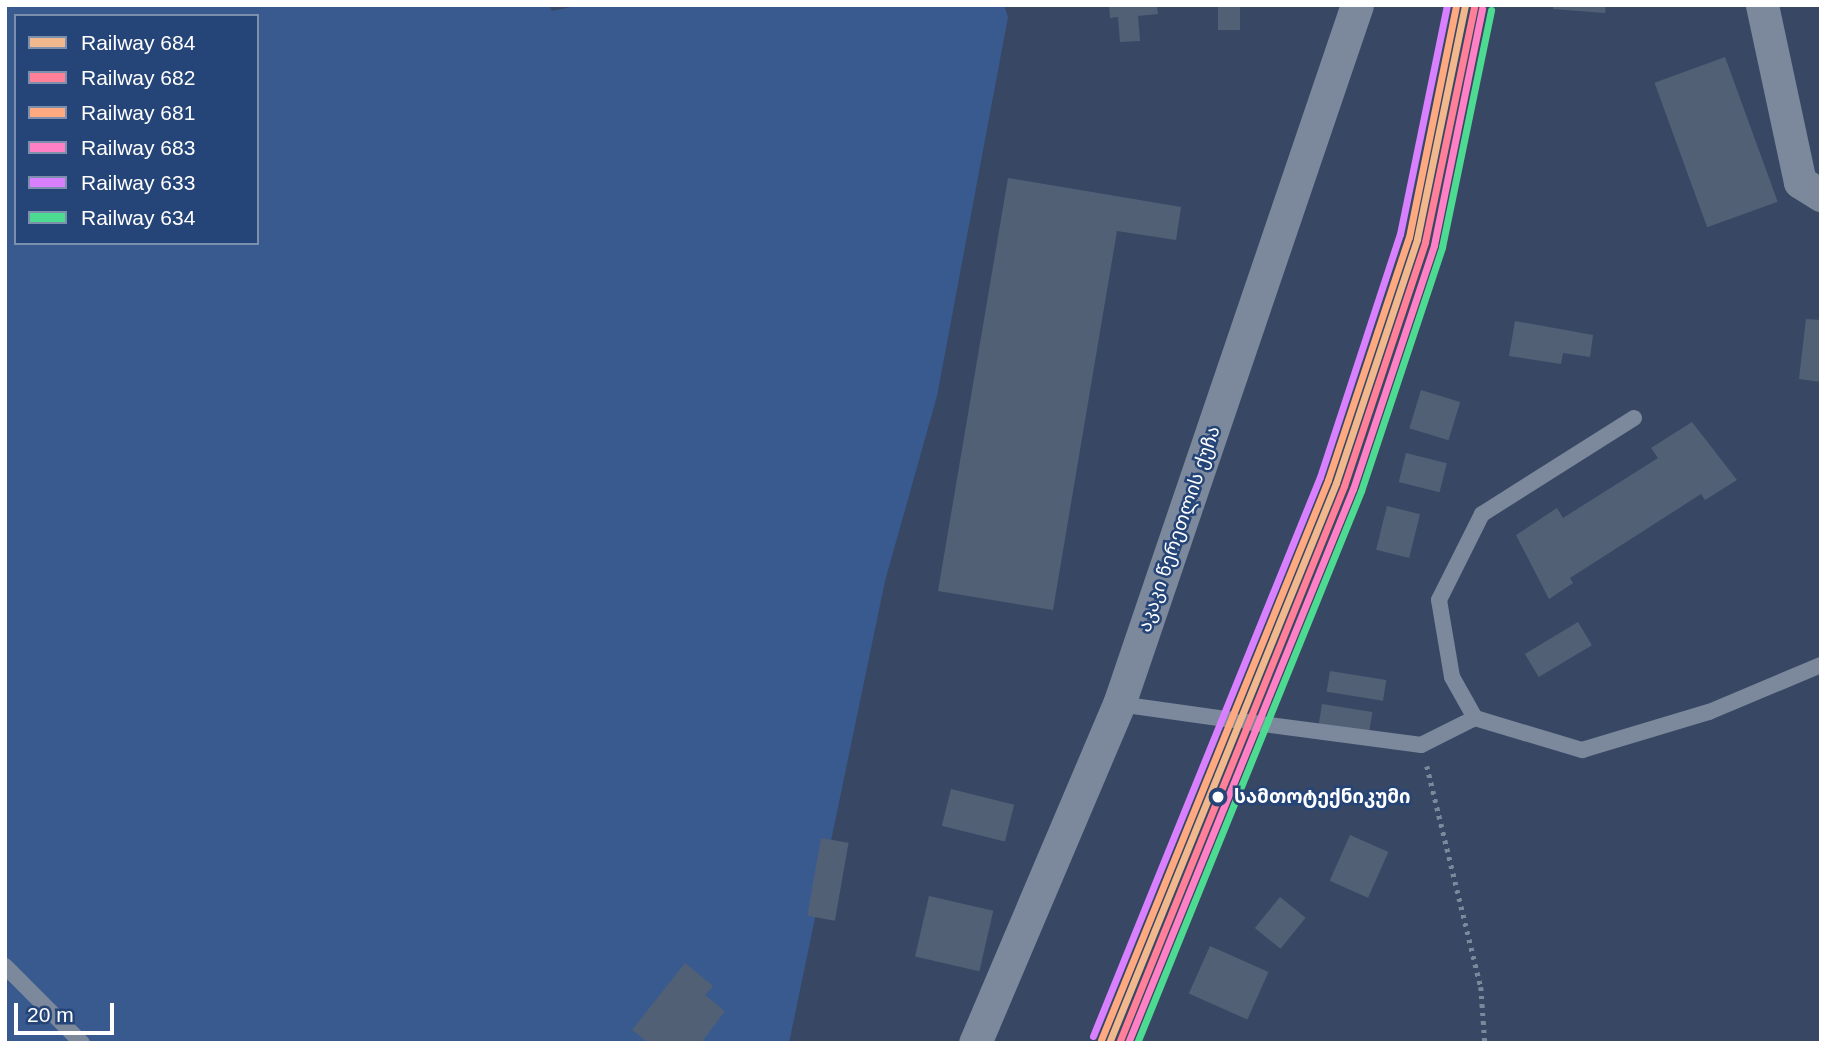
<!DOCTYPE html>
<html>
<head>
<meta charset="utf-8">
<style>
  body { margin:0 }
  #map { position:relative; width:1826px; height:1048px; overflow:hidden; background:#384864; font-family:Helvetica,"Noto Sans Georgian",sans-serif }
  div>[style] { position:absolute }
  .green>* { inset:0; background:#385a8e }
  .building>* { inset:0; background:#526076; transform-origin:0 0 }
  .path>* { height:4.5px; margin-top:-2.25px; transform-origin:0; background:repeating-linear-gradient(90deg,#7c889b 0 3.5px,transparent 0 8.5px) }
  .service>* { height:16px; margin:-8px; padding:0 8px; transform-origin:8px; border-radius:8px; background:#7c889b }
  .minor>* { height:33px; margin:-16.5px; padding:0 16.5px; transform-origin:16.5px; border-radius:16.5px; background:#7c889b }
  .rail-1>* { height:7px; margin:-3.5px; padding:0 3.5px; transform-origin:3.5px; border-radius:3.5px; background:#f1b78d }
  .rail-2>* { height:7px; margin:-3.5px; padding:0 3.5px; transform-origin:3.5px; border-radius:3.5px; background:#ff8098 }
  .rail-3>* { height:7px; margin:-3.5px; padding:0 3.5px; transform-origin:3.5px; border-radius:3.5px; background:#ffa980 }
  .rail-4>* { height:7px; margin:-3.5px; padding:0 3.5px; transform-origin:3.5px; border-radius:3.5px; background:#ff80c5 }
  .rail-5>* { height:7px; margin:-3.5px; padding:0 3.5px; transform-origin:3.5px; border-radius:3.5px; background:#d880ff }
  .rail-6>* { height:7px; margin:-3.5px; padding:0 3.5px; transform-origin:3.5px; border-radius:3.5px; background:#4ddb92 }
  .dots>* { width:19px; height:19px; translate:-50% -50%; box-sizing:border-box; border:4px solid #254477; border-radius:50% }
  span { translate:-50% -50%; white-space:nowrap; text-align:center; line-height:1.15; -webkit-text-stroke:5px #254477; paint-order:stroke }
  .street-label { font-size:19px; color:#fff }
  .stop-label { font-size:19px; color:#fff; font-weight:700 }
  .left { translate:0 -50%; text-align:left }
  .frame { position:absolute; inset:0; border:7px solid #fff; pointer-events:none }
  .legend { position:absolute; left:14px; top:14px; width:245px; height:231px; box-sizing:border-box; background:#254477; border:2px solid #7c8fad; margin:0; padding:9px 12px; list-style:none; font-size:21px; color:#fff }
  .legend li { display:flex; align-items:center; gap:14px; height:35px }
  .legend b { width:35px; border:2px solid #7c8fad }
  .scale { position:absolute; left:14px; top:1003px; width:100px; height:32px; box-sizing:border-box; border:4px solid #fff; border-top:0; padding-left:9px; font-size:21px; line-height:24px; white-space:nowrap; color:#fff; -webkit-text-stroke:5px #254477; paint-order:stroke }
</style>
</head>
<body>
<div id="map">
  <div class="green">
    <div style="clip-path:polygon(evenodd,5px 5px,549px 5px,552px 11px,580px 5px,1004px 5px,1008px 17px,937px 396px,885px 581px,789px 1043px,5px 1043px,5px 5px,16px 16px,257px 16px,257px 243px,16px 243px,16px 16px)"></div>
  </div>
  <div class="building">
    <div style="clip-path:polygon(1109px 5px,1157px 5px,1158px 14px,1138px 16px,1140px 41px,1120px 42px,1118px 17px,1110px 18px)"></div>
    <div style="left:1218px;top:5px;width:22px;height:25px"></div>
    <div style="clip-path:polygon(1553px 5px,1606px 5px,1605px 13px,1553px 9px)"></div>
    <div style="left:1725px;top:57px;width:154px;height:75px;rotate:70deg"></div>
    <div style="clip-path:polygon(1008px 178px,1181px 207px,1176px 240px,1117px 231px,1053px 610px,938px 591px)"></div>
    <div style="clip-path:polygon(1806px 319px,1821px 320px,1821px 382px,1799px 379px)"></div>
    <div style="clip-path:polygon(1515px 321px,1593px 335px,1590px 357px,1563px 353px,1561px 364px,1509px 356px)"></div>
    <div style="left:1421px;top:390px;width:41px;height:40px;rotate:17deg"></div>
    <div style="clip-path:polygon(1692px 422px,1737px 480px,1705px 500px,1701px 494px,1570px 578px,1573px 583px,1549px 599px,1516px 535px,1557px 508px,1563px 518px,1658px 458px,1651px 448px)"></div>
    <div style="left:1406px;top:453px;width:42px;height:30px;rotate:14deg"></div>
    <div style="left:1387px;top:506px;width:34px;height:45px;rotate:14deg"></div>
    <div style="left:1578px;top:622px;width:27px;height:62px;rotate:59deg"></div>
    <div style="left:1330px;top:671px;width:57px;height:21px;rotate:9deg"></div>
    <div style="left:1322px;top:704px;width:51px;height:20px;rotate:9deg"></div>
    <div style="left:951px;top:789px;width:65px;height:38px;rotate:14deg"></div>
    <div style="left:1350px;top:835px;width:42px;height:50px;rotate:24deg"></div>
    <div style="left:821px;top:838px;width:28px;height:79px;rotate:10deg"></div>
    <div style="left:929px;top:896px;width:66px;height:62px;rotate:13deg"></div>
    <div style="left:1280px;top:897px;width:33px;height:40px;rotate:39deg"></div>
    <div style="left:1210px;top:946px;width:64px;height:52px;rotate:24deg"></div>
    <div style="clip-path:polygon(685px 963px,713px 986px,705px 995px,725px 1011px,701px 1043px,649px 1043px,632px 1030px)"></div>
  </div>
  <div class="path">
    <div style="left:1427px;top:766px;width:228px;rotate:76.3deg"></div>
    <div style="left:1481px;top:987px;width:56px;rotate:85.9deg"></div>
  </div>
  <div class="service">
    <div style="left:1634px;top:418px;width:180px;rotate:147.7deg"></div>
    <div style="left:1482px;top:514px;width:96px;rotate:116.6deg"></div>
    <div style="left:1439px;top:600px;width:78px;rotate:80.4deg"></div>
    <div style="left:1452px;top:677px;width:47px;rotate:60.7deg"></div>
    <div style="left:1475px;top:718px;width:112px;rotate:16.7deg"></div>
    <div style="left:1582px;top:750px;width:133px;rotate:-16.7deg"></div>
    <div style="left:1709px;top:712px;width:121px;rotate:-22.8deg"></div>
    <div style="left:1119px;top:704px;width:115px;rotate:8deg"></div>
    <div style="left:1247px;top:722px;width:176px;rotate:7.5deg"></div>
    <div style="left:1421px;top:745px;width:60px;rotate:-26.6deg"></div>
    <div style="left:5px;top:966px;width:109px;rotate:45deg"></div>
  </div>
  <div class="minor">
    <div style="left:1762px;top:5px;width:181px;rotate:77.9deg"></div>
    <div style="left:1800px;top:182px;width:25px;rotate:32deg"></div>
    <div style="left:975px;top:1043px;width:368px;rotate:-67deg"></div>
    <div style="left:1119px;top:704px;width:738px;rotate:-71.2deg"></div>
  </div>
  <div class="rail-1">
    <div style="left:1109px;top:1043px;width:604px;rotate:-67.93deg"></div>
    <div style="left:1336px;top:483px;width:257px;rotate:-71.6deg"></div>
    <div style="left:1417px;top:239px;width:239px;rotate:-78.4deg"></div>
  </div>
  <div class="rail-2">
    <div style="left:1119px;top:1043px;width:601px;rotate:-68deg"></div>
    <div style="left:1344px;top:486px;width:257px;rotate:-71.6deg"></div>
    <div style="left:1425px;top:242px;width:240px;rotate:-78.2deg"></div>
  </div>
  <div class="rail-3">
    <div style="left:1101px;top:1040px;width:604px;rotate:-67.93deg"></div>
    <div style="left:1328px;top:480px;width:256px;rotate:-71.6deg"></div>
    <div style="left:1409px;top:237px;width:237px;rotate:-78.5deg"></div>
  </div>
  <div class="rail-4">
    <div style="left:1128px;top:1043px;width:598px;rotate:-67.9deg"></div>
    <div style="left:1353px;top:489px;width:257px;rotate:-71.6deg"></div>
    <div style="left:1434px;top:245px;width:241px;rotate:-78.5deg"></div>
  </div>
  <div class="rail-5">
    <div style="left:1093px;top:1036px;width:603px;rotate:-67.9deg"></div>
    <div style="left:1320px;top:477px;width:256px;rotate:-71.8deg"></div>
    <div style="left:1400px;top:234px;width:234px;rotate:-78.4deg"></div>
  </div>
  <div class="rail-6">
    <div style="left:1137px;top:1043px;width:596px;rotate:-67.91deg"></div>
    <div style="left:1361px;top:491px;width:257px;rotate:-71.6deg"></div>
    <div style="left:1442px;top:247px;width:242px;rotate:-78.3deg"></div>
  </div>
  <div class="dots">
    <div style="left:1218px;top:797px;background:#fff"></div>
  </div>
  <div class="street-label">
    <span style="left:1179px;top:529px;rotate:-71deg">აკაკი წერეთლის ქუჩა</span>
  </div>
  <div class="stop-label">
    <span class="left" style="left:1234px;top:797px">სამთოტექნიკუმი</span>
  </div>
  <div class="frame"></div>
  <ul class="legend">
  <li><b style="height:9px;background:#f1b78d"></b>Railway 684</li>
  <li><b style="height:9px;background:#ff8098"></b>Railway 682</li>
  <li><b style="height:9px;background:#ffa980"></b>Railway 681</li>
  <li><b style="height:9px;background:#ff80c5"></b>Railway 683</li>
  <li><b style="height:9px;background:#d880ff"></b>Railway 633</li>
  <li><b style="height:9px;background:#4ddb92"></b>Railway 634</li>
  </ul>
  <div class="scale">20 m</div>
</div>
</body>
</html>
